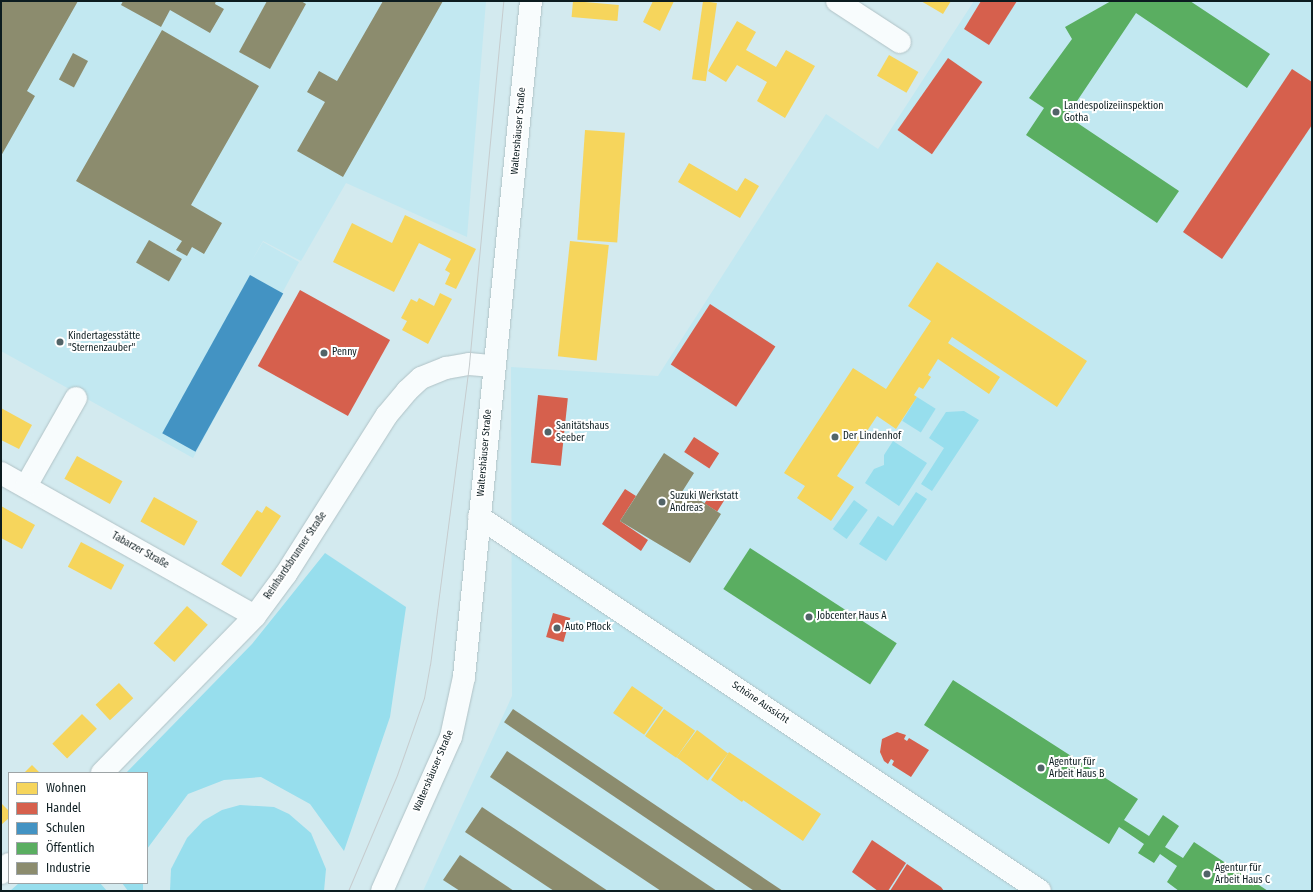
<!DOCTYPE html>
<html>
<head>
<meta charset="utf-8">
<style>
  body { margin:0 }
  #map { position:relative; width:1313px; height:892px; overflow:hidden; background:#d3eaef; font-family:"Fira Sans Condensed",sans-serif }
  div>[style] { position:absolute }
  .built>* { inset:0; background:#c2e8f1 }
  .green>* { inset:0; background:#97deed; transform-origin:0 0 }
  .homes>* { inset:0; background:#f6d55c; transform-origin:0 0 }
  .shops>* { inset:0; background:#d6604d; transform-origin:0 0 }
  .schools>* { inset:0; background:#4393c3; transform-origin:0 0 }
  .public>* { inset:0; background:#5aae61; transform-origin:0 0 }
  .industry>* { inset:0; background:#8c8c6e; transform-origin:0 0 }
  .roads { filter:drop-shadow(0 0 1px #b0c2c6) drop-shadow(0 0 1px #b0c2c6) }
  .minor>* { height:22px; margin:-11px; padding:0 11px; transform-origin:11px; border-radius:11px; background:#f8fcfd }
  .major>* { height:22px; margin:-11px; padding:0 11px; transform-origin:11px; border-radius:11px; background:#f8fcfd }
  .tram>* { height:1px; margin:-0.5px; padding:0 0.5px; transform-origin:0.5px; border-radius:0.5px; background:#c6ccce }
  .dots>* { width:11px; height:11px; translate:-50% -50%; box-sizing:border-box; border:2px solid #fff; border-radius:50% }
  span { translate:-50% -50%; white-space:nowrap; text-align:center; line-height:1.15; -webkit-text-stroke:4px #fff; paint-order:stroke }
  .poi-label { font-size:10px; color:#0c1c20 }
  .left { translate:0 -50%; text-align:left }
  .street-label { font-size:10px; color:#0c1c20 }
  .frame { position:absolute; inset:0; border:2px solid #0c1c20; pointer-events:none }
  .legend { position:absolute; left:8px; top:772px; width:140px; height:112px; box-sizing:border-box; background:#fff; border:1px solid #9ea4a6; margin:0; padding:5px 7px; list-style:none; font-size:12px; color:#0c1c20 }
  .legend li { display:flex; align-items:center; gap:8px; height:20px }
  .legend b { width:20px; border:1px solid #9ea4a6 }
</style>
</head>
<body>
<div id="map">
  <div class="built">
    <div style="clip-path:polygon(1px 1px,486px 1px,467px 237px,346px 183px,301px 261px,263px 241px,251px 262px,263px 242px,299px 262px,193px 458px,1px 351px,1px 293px,33px 290px,114px 338px,33px 290px,1px 293px)"></div>
    <div style="clip-path:polygon(974px 1px,1312px 1px,1312px 891px,423px 891px,512px 696px,511px 367px,658px 376px,826px 114px,878px 149px)"></div>
  </div>
  <div class="green">
    <div style="left:917px;top:397px;width:22px;height:28px;rotate:32deg"></div>
    <div style="clip-path:polygon(964px 411px,979px 420px,932px 491px,921px 484px,944px 448px,929px 438px,946px 412px)"></div>
    <div style="clip-path:polygon(893px 441px,927px 463px,899px 506px,865px 483px,874px 469px,884px 465px,884px 455px)"></div>
    <div style="clip-path:polygon(916px 492px,927px 499px,886px 561px,859px 544px,878px 516px,893px 526px)"></div>
    <div style="left:854px;top:500px;width:17px;height:36px;rotate:36deg"></div>
    <div style="clip-path:polygon(325px 553px,406px 607px,390px 717px,344px 851px,310px 804px,261px 777px,224px 780px,188px 794px,147px 849px,147px 773px,126px 773px,252px 644px)"></div>
    <div style="clip-path:polygon(240px 805px,274px 807px,289px 814px,311px 833px,326px 869px,324px 891px,170px 891px,171px 869px,187px 838px,203px 821px,222px 810px)"></div>
    <div style="clip-path:polygon(19px 883px,100px 883px,107px 891px,10px 891px)"></div>
    <div style="clip-path:polygon(122px 883px,143px 883px,143px 891px,128px 891px)"></div>
  </div>
  <div class="homes">
    <div style="left:573px;top:1px;width:46px;height:16px;rotate:5deg"></div>
    <div style="clip-path:polygon(653px 1px,674px 1px,660px 31px,643px 22px)"></div>
    <div style="left:703px;top:1px;width:14px;height:79px;rotate:8deg"></div>
    <div style="clip-path:polygon(921px 1px,951px 1px,943px 14px)"></div>
    <div style="clip-path:polygon(737px 21px,756px 32px,746px 50px,776px 67px,786px 50px,815px 66px,785px 118px,757px 101px,767px 82px,737px 65px,726px 82px,708px 71px)"></div>
    <div style="left:889px;top:55px;width:34px;height:24px;rotate:30deg"></div>
    <div style="left:585px;top:130px;width:40px;height:110px;rotate:4deg"></div>
    <div style="clip-path:polygon(689px 163px,737px 191px,745px 178px,759px 186px,740px 218px,678px 182px)"></div>
    <div style="clip-path:polygon(405px 215px,476px 249px,456px 289px,445px 284px,450px 273px,445px 270px,451px 259px,419px 243px,394px 292px,333px 262px,352px 223px,392px 243px)"></div>
    <div style="left:570px;top:241px;width:39px;height:116px;rotate:6deg"></div>
    <div style="clip-path:polygon(937px 262px,1087px 361px,1057px 407px,952px 337px,948px 343px,1000px 377px,989px 394px,938px 359px,928px 375px,931px 377px,923px 389px,919px 387px,914px 395px,917px 397px,896px 429px,877px 416px,837px 476px,854px 487px,831px 521px,797px 498px,805px 486px,784px 473px,853px 368px,886px 389px,931px 321px,908px 306px)"></div>
    <div style="clip-path:polygon(440px 293px,452px 299px,428px 344px,402px 330px,407px 321px,401px 318px,411px 299px,417px 302px,419px 298px,434px 306px)"></div>
    <div style="clip-path:polygon(1px 408px,32px 425px,19px 449px,1px 440px)"></div>
    <div style="left:77px;top:456px;width:52px;height:26px;rotate:29deg"></div>
    <div style="left:154px;top:497px;width:50px;height:28px;rotate:29deg"></div>
    <div style="clip-path:polygon(1px 506px,35px 525px,22px 549px,1px 538px)"></div>
    <div style="clip-path:polygon(266px 506px,281px 516px,241px 577px,221px 564px,257px 510px,262px 513px)"></div>
    <div style="left:81px;top:542px;width:49px;height:28px;rotate:28deg"></div>
    <div style="left:187px;top:606px;width:28px;height:50px;rotate:42deg"></div>
    <div style="left:119px;top:683px;width:21px;height:32px;rotate:47deg"></div>
    <div style="left:632px;top:686px;width:38px;height:33px;rotate:35deg"></div>
    <div style="left:664px;top:709px;width:38px;height:33px;rotate:35deg"></div>
    <div style="left:82px;top:714px;width:21px;height:42px;rotate:45deg"></div>
    <div style="left:697px;top:730px;width:39px;height:34px;rotate:37deg"></div>
    <div style="clip-path:polygon(729px 752px,821px 814px,803px 841px,775px 822px,792px 798px,775px 822px,743px 800px,746px 796px,742px 802px,711px 780px)"></div>
    <div style="clip-path:polygon(32px 765px,40px 773px,24px 773px)"></div>
    <div style="clip-path:polygon(1px 803px,9px 811px,9px 818px,1px 825px)"></div>
  </div>
  <div class="shops">
    <div style="clip-path:polygon(981px 1px,1017px 1px,989px 45px,964px 29px)"></div>
    <div style="left:948px;top:58px;width:42px;height:88px;rotate:35deg"></div>
    <div style="clip-path:polygon(1292px 69px,1312px 82px,1312px 125px,1222px 259px,1183px 232px)"></div>
    <div style="left:300px;top:290px;width:103px;height:87px;rotate:29deg"></div>
    <div style="left:710px;top:304px;width:78px;height:72px;rotate:33deg"></div>
    <div style="left:538px;top:395px;width:30px;height:68px;rotate:6deg"></div>
    <div style="left:694px;top:437px;width:30px;height:18px;rotate:33deg"></div>
    <div style="clip-path:polygon(625px 489px,636px 496px,620px 521px,648px 540px,641px 551px,602px 524px)"></div>
    <div style="left:713px;top:490px;width:15px;height:16px;rotate:32deg"></div>
    <div style="left:553px;top:613px;width:18px;height:25px;rotate:16deg"></div>
    <div style="clip-path:polygon(897px 732px,906px 735px,904px 739px,907px 741px,909px 738px,929px 750px,911px 777px,892px 765px,894px 761px,891px 759px,888px 764px,884px 761px,880px 752px,882px 739px)"></div>
    <div style="clip-path:polygon(872px 840px,906px 863px,888px 891px,878px 891px,852px 872px)"></div>
    <div style="clip-path:polygon(907px 864px,941px 887px,944px 891px,890px 891px)"></div>
  </div>
  <div class="schools">
    <div style="left:250px;top:275px;width:38px;height:181px;rotate:29deg"></div>
  </div>
  <div class="public">
    <div style="clip-path:polygon(1111px 1px,1190px 1px,1270px 54px,1247px 88px,1136px 13px,1067px 116px,1179px 191px,1157px 223px,1026px 135px,1044px 108px,1029px 98px,1072px 39px,1065px 27px)"></div>
    <div style="left:750px;top:548px;width:175px;height:49px;rotate:33deg"></div>
    <div style="clip-path:polygon(953px 680px,1138px 799px,1124px 820px,1149px 836px,1163px 815px,1179px 826px,1165px 847px,1183px 858px,1194px 842px,1268px 891px,1179px 891px,1167px 882px,1177px 866px,1160px 854px,1154px 863px,1138px 853px,1144px 844px,1119px 827px,1109px 844px,924px 725px)"></div>
  </div>
  <div class="industry">
    <div style="clip-path:polygon(1px 1px,78px 1px,27px 91px,35px 96px,1px 156px)"></div>
    <div style="clip-path:polygon(123px 1px,216px 1px,215px 4px,224px 9px,210px 33px,170px 10px,161px 27px,121px 5px)"></div>
    <div style="clip-path:polygon(267px 1px,301px 1px,306px 4px,270px 69px,239px 52px)"></div>
    <div style="clip-path:polygon(383px 1px,443px 1px,343px 177px,297px 151px,325px 102px,307px 92px,319px 71px,337px 81px)"></div>
    <div style="clip-path:polygon(162px 30px,259px 86px,191px 205px,222px 223px,204px 254px,192px 247px,187px 256px,176px 250px,182px 241px,76px 181px)"></div>
    <div style="left:73px;top:53px;width:17px;height:30px;rotate:28deg"></div>
    <div style="left:149px;top:240px;width:38px;height:26px;rotate:30deg"></div>
    <div style="clip-path:polygon(664px 453px,694px 473px,680px 495px,688px 500px,692px 495px,721px 514px,690px 563px,620px 521px)"></div>
    <div style="left:513px;top:709px;width:327px;height:16px;rotate:34deg"></div>
    <div style="clip-path:polygon(507px 751px,717px 891px,661px 891px,490px 777px)"></div>
    <div style="clip-path:polygon(482px 807px,608px 891px,554px 891px,465px 832px)"></div>
    <div style="clip-path:polygon(460px 855px,514px 891px,460px 891px,443px 880px)"></div>
  </div>
  <div class="roads">
    <div class="minor">
      <div style="left:837px;top:1px;width:75px;rotate:33.1deg"></div>
      <div style="left:1px;top:473px;width:291px;rotate:29.4deg"></div>
      <div style="left:26px;top:486px;width:101px;rotate:-60.4deg"></div>
      <div style="left:479px;top:517px;width:674px;rotate:33.69deg"></div>
      <div style="left:102px;top:773px;width:219px;rotate:-45.7deg"></div>
      <div style="left:255px;top:616px;width:52px;rotate:-53.6deg"></div>
      <div style="left:286px;top:574px;width:188px;rotate:-57.6deg"></div>
      <div style="left:387px;top:415px;width:31px;rotate:-50deg"></div>
      <div style="left:407px;top:391px;width:19px;rotate:-43deg"></div>
      <div style="left:421px;top:378px;width:27px;rotate:-22deg"></div>
      <div style="left:446px;top:368px;width:23px;rotate:-10deg"></div>
      <div style="left:469px;top:364px;width:24px;rotate:5deg"></div>
      <div style="left:1px;top:873px;width:12px;rotate:-48deg"></div>
    </div>
    <div class="major">
      <div style="left:382px;top:891px;width:169px;rotate:-65.9deg"></div>
      <div style="left:451px;top:737px;width:61px;rotate:-77.8deg"></div>
      <div style="left:464px;top:677px;width:679px;rotate:-84.34deg"></div>
    </div>
  </div>
  <div class="tram">
    <div style="left:348px;top:891px;width:126px;rotate:-67.1deg"></div>
    <div style="left:397px;top:775px;width:82px;rotate:-70.7deg"></div>
    <div style="left:424px;top:698px;width:34px;rotate:-80deg"></div>
    <div style="left:430px;top:665px;width:304px;rotate:-82.6deg"></div>
    <div style="left:469px;top:364px;width:365px;rotate:-84.6deg"></div>
  </div>
  <div class="dots">
    <div style="left:1056px;top:112px;background:#526468"></div>
    <div style="left:60px;top:342px;background:#526468"></div>
    <div style="left:324px;top:353px;background:#526468"></div>
    <div style="left:548px;top:432px;background:#526468"></div>
    <div style="left:835px;top:437px;background:#526468"></div>
    <div style="left:662px;top:502px;background:#526468"></div>
    <div style="left:809px;top:617px;background:#526468"></div>
    <div style="left:557px;top:628px;background:#526468"></div>
    <div style="left:1041px;top:768px;background:#526468"></div>
    <div style="left:1207px;top:874px;background:#526468"></div>
  </div>
  <div class="poi-label">
    <span class="left" style="left:1064px;top:112px">Landespolizeiinspektion<br>Gotha</span>
    <span class="left" style="left:68px;top:342px">Kindertagesstätte<br>"Sternenzauber"</span>
    <span class="left" style="left:332px;top:353px">Penny</span>
    <span class="left" style="left:556px;top:432px">Sanitätshaus<br>Seeber</span>
    <span class="left" style="left:843px;top:437px">Der Lindenhof</span>
    <span class="left" style="left:670px;top:502px">Suzuki Werkstatt<br>Andreas</span>
    <span class="left" style="left:817px;top:617px">Jobcenter Haus A</span>
    <span class="left" style="left:565px;top:628px">Auto Pflock</span>
    <span class="left" style="left:1049px;top:768px">Agentur für<br>Arbeit Haus B</span>
    <span class="left" style="left:1215px;top:874px">Agentur für<br>Arbeit Haus C</span>
  </div>
  <div class="street-label">
    <span style="left:519px;top:131px;rotate:-85deg">Waltershäuser Straße</span>
    <span style="left:485px;top:453px;rotate:-85deg">Waltershäuser Straße</span>
    <span style="left:140px;top:551px;rotate:29deg">Tabarzer Straße</span>
    <span style="left:296px;top:556px;rotate:-56deg">Reinhardsbrunner Straße</span>
    <span style="left:760px;top:703px;rotate:34deg">Schöne Aussicht</span>
    <span style="left:434px;top:771px;rotate:-67deg">Waltershäuser Straße</span>
  </div>
  <div class="frame"></div>
  <ul class="legend">
  <li><b style="height:11px;background:#f6d55c"></b>Wohnen</li>
  <li><b style="height:11px;background:#d6604d"></b>Handel</li>
  <li><b style="height:11px;background:#4393c3"></b>Schulen</li>
  <li><b style="height:11px;background:#5aae61"></b>Öffentlich</li>
  <li><b style="height:11px;background:#8c8c6e"></b>Industrie</li>
  </ul>
</div>
</body>
</html>
